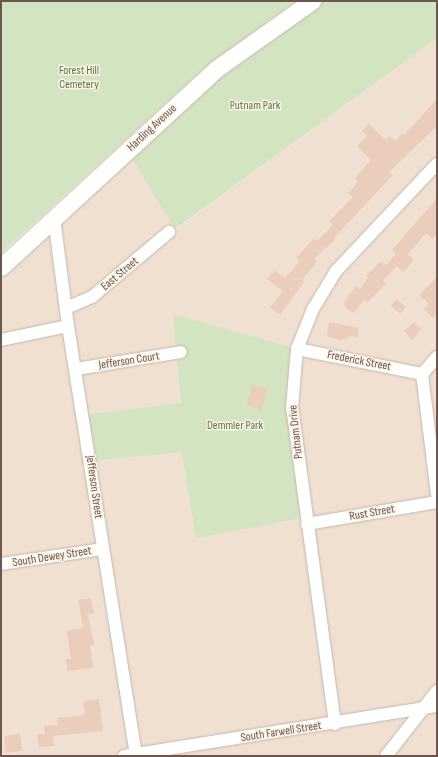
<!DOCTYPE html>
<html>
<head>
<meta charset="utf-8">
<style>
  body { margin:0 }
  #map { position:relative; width:438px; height:757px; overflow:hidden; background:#f9efe2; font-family:"Sofia Sans Condensed",sans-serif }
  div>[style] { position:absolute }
  .residential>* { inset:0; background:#efe0d1 }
  .green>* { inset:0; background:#d2e4c2 }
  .building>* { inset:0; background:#ebcdbd; transform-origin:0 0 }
  .roads { filter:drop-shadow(0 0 1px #c8b6ab) drop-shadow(0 0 1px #c8b6ab) }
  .street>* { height:12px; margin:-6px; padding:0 6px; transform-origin:6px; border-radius:6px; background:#fff }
  .secondary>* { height:17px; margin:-8.5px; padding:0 8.5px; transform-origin:8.5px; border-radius:8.5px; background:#fff }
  span { translate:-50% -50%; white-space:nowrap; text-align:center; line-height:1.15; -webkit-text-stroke:3px #fcf3e7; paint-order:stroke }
  .park-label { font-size:12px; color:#587748 }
  .street-label { font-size:12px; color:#6d564c }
  .frame { position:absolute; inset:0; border:2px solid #6d564c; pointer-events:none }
</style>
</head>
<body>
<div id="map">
  <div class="residential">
    <div style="clip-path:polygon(437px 38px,437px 756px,1px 756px,1px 274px,130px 156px,176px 229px)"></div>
  </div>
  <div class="green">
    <div style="clip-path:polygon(1px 1px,296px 1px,203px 69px,1px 253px)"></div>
    <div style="clip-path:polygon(312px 1px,437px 1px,437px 38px,175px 229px,127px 151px)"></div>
    <div style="clip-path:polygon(173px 314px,297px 349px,292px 408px,306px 517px,196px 538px,182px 452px,90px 461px,83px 415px,181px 403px)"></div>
  </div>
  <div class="building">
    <div style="clip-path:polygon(437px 99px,437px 126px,389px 172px,393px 175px,334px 238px,335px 240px,314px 259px,317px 262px,302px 280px,304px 282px,280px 315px,270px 307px,283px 291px,267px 279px,275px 270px,285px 278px,300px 261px,296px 258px,314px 238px,317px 241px,333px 225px,329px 221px,353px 197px,348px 193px,358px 182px,355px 178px,371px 160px,357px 146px,367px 136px,362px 131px,369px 124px,385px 140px,390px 136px,395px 141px,402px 133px,404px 135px)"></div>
    <div style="clip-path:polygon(437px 198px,437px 234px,432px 239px,426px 233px,408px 254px,414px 260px,403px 272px,397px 266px,383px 280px,386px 284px,368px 302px,364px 300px,354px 313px,344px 306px,346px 303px,344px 302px,356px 286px,360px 289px,368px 277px,366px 276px,381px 261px,386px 265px,396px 254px,392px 250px)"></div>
    <div style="clip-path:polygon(437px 277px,437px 313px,433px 318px,424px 309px,429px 304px,419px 295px)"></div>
    <div style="left:397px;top:299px;width:12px;height:9px;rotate:42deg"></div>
    <div style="clip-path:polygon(329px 322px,359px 328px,357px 337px,348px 336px,347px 339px,340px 340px,327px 336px)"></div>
    <div style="clip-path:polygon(414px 322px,421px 329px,412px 340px,404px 331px)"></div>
    <div style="left:252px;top:385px;width:16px;height:21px;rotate:15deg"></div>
    <div style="clip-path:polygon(91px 598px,94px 613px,88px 614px,94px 644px,90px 645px,93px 668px,67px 671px,66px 659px,71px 659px,67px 631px,83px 628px,78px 600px)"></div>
    <div style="clip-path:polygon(99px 699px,103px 731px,53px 736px,54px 746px,39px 747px,37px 734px,45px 734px,44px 726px,58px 725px,57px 718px,85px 715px,83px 701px)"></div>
    <div style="left:20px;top:734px;width:17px;height:16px;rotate:83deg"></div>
  </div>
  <div class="roads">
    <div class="street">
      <div style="left:54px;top:218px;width:109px;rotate:82.6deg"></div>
      <div style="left:68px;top:326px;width:435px;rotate:81deg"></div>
      <div style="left:66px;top:308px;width:28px;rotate:-23deg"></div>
      <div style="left:92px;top:297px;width:101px;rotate:-40.2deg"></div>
      <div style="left:1px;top:340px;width:68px;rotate:-11.8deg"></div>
      <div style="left:297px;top:349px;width:127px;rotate:11.3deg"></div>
      <div style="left:437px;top:357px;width:23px;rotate:131deg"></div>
      <div style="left:422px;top:374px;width:122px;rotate:82.9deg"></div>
      <div style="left:76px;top:369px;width:106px;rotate:-9.2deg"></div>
      <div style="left:307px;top:524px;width:132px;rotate:-9.6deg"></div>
      <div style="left:1px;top:564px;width:103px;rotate:-8.4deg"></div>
      <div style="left:335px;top:724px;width:319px;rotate:-97.7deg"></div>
      <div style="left:292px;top:408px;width:59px;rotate:-85.2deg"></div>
      <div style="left:297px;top:349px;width:43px;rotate:-68.2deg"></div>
      <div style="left:313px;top:309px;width:44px;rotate:-58.8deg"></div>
      <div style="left:336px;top:271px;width:147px;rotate:-46.7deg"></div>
      <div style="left:124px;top:756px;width:317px;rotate:-9.1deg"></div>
      <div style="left:386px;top:756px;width:83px;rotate:-51.9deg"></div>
    </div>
    <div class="secondary">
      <div style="left:1px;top:267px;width:292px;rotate:-42.6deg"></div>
      <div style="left:216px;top:69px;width:118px;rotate:-35.3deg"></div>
    </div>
  </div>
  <div class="park-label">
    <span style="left:79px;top:78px">Forest Hill<br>Cemetery</span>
    <span style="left:255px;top:106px">Putnam Park</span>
    <span style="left:235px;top:426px">Demmler Park</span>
  </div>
  <div class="street-label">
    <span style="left:152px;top:128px;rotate:-43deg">Harding Avenue</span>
    <span style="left:120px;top:274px;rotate:-40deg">East Street</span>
    <span style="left:129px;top:361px;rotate:-9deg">Jefferson Court</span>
    <span style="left:359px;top:361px;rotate:11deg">Frederick Street</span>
    <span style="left:296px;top:432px;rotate:-96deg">Putnam Drive</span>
    <span style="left:94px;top:487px;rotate:82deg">Jefferson Street</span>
    <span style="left:372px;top:513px;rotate:-10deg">Rust Street</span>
    <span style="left:52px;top:557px;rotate:-9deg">South Dewey Street</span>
    <span style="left:281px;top:732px;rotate:-9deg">South Farwell Street</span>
  </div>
  <div class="frame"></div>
</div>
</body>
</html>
